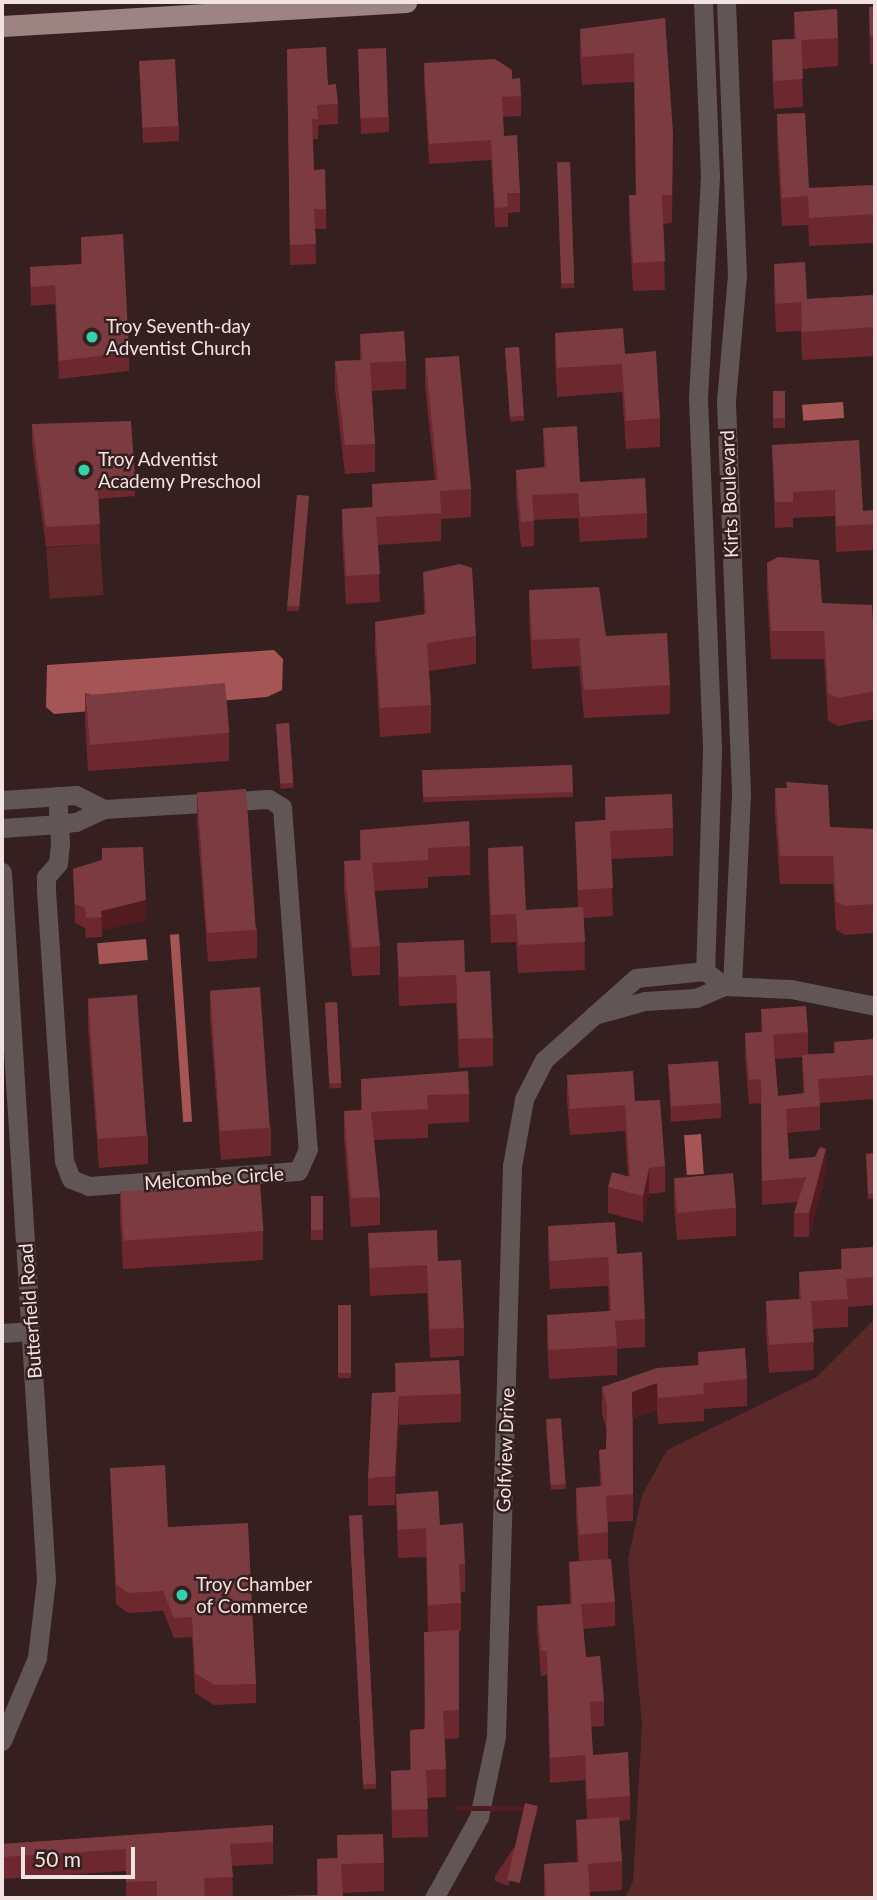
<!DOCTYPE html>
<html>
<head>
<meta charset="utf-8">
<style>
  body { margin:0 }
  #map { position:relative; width:877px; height:1900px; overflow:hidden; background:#351f1f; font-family:Lato,sans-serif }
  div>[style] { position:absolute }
  .green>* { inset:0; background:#5b2829; transform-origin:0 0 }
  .water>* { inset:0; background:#a55556; transform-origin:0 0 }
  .minor>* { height:19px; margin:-9.5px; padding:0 9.5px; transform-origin:9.5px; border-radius:9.5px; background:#615555 }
  .major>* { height:21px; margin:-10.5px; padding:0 10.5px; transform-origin:10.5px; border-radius:10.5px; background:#9c8483 }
  .wall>* { inset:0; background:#6d272e; transform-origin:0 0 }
  .shaded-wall>* { inset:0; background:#511b20; transform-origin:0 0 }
  .building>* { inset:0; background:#7b3b41; transform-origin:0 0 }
  .dots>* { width:19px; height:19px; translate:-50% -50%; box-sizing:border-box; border:4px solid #351f1f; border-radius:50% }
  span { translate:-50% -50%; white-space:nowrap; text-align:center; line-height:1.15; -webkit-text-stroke:5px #351f1f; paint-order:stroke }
  .poi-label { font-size:19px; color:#f2e3e2 }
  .left { translate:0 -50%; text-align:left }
  .street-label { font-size:19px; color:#f2e3e2 }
  .frame { position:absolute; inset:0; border:4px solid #f2e3e2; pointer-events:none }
  .scale { position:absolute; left:21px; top:1847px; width:114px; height:32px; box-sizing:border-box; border:4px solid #f2e3e2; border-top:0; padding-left:9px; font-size:21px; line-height:24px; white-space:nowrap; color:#f2e3e2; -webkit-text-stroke:5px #351f1f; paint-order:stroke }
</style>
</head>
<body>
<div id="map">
  <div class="green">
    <div style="left:100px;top:544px;width:51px;height:54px;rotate:86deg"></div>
    <div style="clip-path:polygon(875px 1319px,875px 1898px,625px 1898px,633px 1881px,642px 1725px,628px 1560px,642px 1495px,667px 1450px,817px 1377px)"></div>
  </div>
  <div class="water">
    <div style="left:843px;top:402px;width:16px;height:41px;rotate:86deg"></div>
    <div style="clip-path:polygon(274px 650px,283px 659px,282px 690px,267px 697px,54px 714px,46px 707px,47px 665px)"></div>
    <div style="left:179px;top:934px;width:188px;height:9px;rotate:86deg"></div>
    <div style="left:146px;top:939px;width:21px;height:49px;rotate:85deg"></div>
    <div style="left:701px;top:1134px;width:40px;height:17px;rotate:86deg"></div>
  </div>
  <div class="minor">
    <div style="left:703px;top:2px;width:174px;rotate:87.7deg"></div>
    <div style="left:710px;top:176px;width:222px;rotate:93.1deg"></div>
    <div style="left:698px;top:398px;width:354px;rotate:87.7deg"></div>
    <div style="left:712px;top:752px;width:219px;rotate:91.8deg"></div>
    <div style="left:726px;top:2px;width:273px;rotate:87.7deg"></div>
    <div style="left:737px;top:275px;width:127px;rotate:95deg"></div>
    <div style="left:726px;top:402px;width:393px;rotate:87.8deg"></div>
    <div style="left:741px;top:795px;width:191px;rotate:92.7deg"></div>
    <div style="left:2px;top:800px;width:74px;rotate:-3.9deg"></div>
    <div style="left:76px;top:795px;width:31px;rotate:27deg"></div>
    <div style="left:2px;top:828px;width:57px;rotate:-4deg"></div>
    <div style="left:59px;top:824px;width:17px;rotate:-7deg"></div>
    <div style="left:76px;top:822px;width:31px;rotate:-25deg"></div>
    <div style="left:104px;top:809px;width:165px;rotate:-3.5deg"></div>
    <div style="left:269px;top:799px;width:15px;rotate:32deg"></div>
    <div style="left:282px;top:807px;width:343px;rotate:85.7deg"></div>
    <div style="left:308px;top:1149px;width:24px;rotate:114deg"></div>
    <div style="left:298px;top:1171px;width:210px;rotate:175.9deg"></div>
    <div style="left:89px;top:1186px;width:19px;rotate:-159deg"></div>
    <div style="left:71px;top:1179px;width:19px;rotate:-111deg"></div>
    <div style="left:64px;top:1161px;width:272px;rotate:-93.8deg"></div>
    <div style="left:46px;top:890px;width:13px;rotate:-90deg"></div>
    <div style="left:46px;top:877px;width:18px;rotate:-49deg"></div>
    <div style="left:58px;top:863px;width:20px;rotate:-84deg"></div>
    <div style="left:60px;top:843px;width:19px;rotate:-93deg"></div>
    <div style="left:59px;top:824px;width:28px;rotate:-94deg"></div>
    <div style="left:2px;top:872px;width:709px;rotate:86.44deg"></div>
    <div style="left:46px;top:1580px;width:79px;rotate:96.6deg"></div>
    <div style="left:37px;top:1658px;width:90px;rotate:112.9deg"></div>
    <div style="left:594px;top:1015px;width:53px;rotate:-15.4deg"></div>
    <div style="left:645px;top:1001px;width:51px;rotate:-3.4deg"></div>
    <div style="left:696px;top:998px;width:30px;rotate:-23deg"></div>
    <div style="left:724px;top:986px;width:67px;rotate:2.6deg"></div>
    <div style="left:791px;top:989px;width:86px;rotate:11.4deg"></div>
    <div style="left:2px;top:1333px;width:29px;rotate:-4deg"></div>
    <div style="left:434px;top:1898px;width:93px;rotate:-60.9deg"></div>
    <div style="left:479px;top:1817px;width:83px;rotate:-78.1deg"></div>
    <div style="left:496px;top:1736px;width:570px;rotate:-88.39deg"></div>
    <div style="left:512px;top:1166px;width:68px;rotate:-79.8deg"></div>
    <div style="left:524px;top:1099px;width:44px;rotate:-62.9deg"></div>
    <div style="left:544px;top:1060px;width:123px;rotate:-41.7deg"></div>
    <div style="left:636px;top:978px;width:69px;rotate:-5.8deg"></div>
    <div style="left:705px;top:971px;width:24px;rotate:38deg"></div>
  </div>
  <div class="major">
    <div style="left:2px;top:26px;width:405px;rotate:-3.4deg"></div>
  </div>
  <div class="wall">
    <div style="clip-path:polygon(869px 7px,875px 7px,875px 64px,870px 64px)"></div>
    <div style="clip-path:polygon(794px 12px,838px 38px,838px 66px,802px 69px,803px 107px,774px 109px,772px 68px,772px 40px,794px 39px)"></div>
    <div style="clip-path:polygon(665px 18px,673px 161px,672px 223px,663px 224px,665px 290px,633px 291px,629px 223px,629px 195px,636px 195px,634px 82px,582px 85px,580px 57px,580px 29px)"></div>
    <div style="clip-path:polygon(287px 49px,328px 85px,338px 104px,338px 124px,318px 125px,318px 139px,313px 139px,314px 170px,326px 209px,326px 229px,315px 229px,316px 264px,290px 265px)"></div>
    <div style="clip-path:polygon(358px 50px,389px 117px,389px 132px,361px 134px)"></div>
    <div style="clip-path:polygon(139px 61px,179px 126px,179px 141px,143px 143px)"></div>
    <div style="clip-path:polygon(424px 63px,512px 79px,521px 96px,521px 116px,503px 117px,504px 136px,520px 193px,520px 212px,508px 213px,508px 227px,495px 227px,491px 160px,429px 164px,424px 82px)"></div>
    <div style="clip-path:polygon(777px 114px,809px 188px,875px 185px,875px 243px,809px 246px,808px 225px,782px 226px,777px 142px)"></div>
    <div style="left:570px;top:162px;width:126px;height:13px;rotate:88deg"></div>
    <div style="clip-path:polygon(81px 237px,129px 352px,129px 371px,59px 379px,55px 304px,31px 306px,30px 267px,81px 264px)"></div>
    <div style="clip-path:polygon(774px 264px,807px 299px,875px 295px,875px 356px,802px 360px,801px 331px,776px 332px,774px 292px)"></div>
    <div style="clip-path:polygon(555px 333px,625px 354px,660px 418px,660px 447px,626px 449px,622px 392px,557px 397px,555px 361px)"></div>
    <div style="clip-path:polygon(360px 334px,406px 361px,406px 389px,371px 391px,375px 444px,375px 472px,345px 474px,335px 389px,335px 361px,360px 360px)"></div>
    <div style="left:519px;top:347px;width:74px;height:14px;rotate:86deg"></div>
    <div style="clip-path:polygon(425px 358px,471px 489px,471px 517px,441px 519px,441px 541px,378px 545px,380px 602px,346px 604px,342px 538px,342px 509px,372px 508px,372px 484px,435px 480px,425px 386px)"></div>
    <div style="left:773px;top:391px;width:12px;height:37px"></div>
    <div style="clip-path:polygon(32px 424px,135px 476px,135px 496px,99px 499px,100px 544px,46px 547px,32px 444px)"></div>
    <div style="clip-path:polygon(543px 428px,580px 482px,647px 513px,647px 538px,580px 542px,578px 518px,534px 520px,534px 546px,521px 547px,516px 495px,516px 470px,544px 467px)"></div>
    <div style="clip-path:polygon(772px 445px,863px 511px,875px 510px,875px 550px,836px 552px,835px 516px,793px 518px,793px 527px,775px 528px)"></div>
    <div style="left:297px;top:495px;width:12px;height:116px;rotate:5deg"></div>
    <div style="clip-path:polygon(767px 563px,875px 656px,875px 719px,838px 726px,828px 721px,824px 659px,771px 659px,767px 591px)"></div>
    <div style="clip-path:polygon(423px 572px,476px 636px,476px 664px,429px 671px,431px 705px,431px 733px,380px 737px,375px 651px,375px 622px,424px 614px)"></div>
    <div style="clip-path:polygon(529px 590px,606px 636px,670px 685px,670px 714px,584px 718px,579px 666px,532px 669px,529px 618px)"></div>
    <div style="clip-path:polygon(85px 693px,229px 733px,229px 761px,88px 771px,85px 721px)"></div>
    <div style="left:289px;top:723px;width:65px;height:13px;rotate:86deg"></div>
    <div style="left:572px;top:765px;width:32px;height:150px;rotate:88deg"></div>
    <div style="clip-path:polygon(775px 788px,830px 827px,875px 829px,875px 933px,845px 935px,836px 930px,833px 884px,780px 884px,775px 816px)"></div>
    <div style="clip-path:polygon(197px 793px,257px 930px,257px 958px,208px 962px,197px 822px)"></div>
    <div style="clip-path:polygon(605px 797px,673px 828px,673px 856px,611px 859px,613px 916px,584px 918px,585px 970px,518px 973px,516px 942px,491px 943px,488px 876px,488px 848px,526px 910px,578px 907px,575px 822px,605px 820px)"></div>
    <div style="clip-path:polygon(360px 830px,470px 846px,470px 875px,428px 877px,428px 888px,374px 891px,380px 946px,380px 975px,352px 976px,344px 889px,344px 861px,360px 860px)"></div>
    <div style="clip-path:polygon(102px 848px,146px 920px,102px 930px,102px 937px,86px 938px,85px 928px,75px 923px,73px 869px,102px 860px)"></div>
    <div style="clip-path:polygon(397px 943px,465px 972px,493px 1038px,493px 1066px,459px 1068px,456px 1003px,399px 1006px)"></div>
    <div style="clip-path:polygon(210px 991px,271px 1128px,271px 1156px,221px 1160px,210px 1019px)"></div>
    <div style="clip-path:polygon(88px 999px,148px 1136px,148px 1164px,99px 1168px,88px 1028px)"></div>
    <div style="left:337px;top:1002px;width:86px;height:12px;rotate:87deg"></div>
    <div style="clip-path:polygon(evenodd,761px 1009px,808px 1032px,808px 1054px,834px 1053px,834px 1042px,875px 1039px,875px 1099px,820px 1103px,820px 1130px,787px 1133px,789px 1159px,826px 1173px,809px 1237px,794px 1237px,794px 1213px,798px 1202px,762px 1205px,761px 1103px,749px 1104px,745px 1057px,745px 1033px,761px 1032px,761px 1009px,802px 1057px,803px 1094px,778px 1096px,775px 1059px,802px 1057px)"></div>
    <div style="clip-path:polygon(668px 1063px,721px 1103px,721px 1118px,671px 1122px)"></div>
    <div style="clip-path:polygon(567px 1075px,635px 1101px,665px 1166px,665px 1192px,649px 1194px,643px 1222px,608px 1213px,608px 1187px,628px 1176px,625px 1131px,570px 1135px,567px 1101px)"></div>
    <div style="clip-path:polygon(361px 1079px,469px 1094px,469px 1122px,428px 1124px,428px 1138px,374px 1140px,380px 1197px,380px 1225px,351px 1227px,344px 1139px,344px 1111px,361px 1110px)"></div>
    <div style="clip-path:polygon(875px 1153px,875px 1199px,868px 1199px,866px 1154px)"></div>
    <div style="clip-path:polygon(674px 1178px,736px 1208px,736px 1236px,677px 1240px,674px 1206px)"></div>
    <div style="clip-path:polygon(120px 1191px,263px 1231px,263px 1260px,123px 1269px,120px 1220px)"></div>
    <div style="left:311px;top:1196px;width:12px;height:44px"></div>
    <div style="clip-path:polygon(548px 1226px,617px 1254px,645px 1319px,645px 1347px,617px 1349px,617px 1375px,549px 1379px,547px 1343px,547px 1315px,609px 1311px,608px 1286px,550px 1289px,548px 1254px)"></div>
    <div style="clip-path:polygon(368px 1233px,438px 1261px,464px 1328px,464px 1356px,430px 1358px,427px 1293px,370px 1296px)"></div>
    <div style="clip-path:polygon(875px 1247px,875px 1305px,848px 1307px,848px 1327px,813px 1329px,814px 1370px,769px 1373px,766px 1330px,766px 1301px,799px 1299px,799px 1272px,841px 1269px,841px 1249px)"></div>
    <div style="left:338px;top:1305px;width:13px;height:73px"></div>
    <div style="clip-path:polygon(698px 1352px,747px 1379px,747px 1406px,704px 1409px,704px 1421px,658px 1424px,657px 1410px,633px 1418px,633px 1521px,608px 1522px,608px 1559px,615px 1602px,615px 1626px,583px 1629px,586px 1657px,604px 1701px,604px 1726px,591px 1727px,593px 1755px,630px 1796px,630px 1820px,619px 1821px,622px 1861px,622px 1890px,590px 1892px,544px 1898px,544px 1864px,577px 1862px,576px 1820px,587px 1819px,585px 1780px,550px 1783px,547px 1675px,541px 1676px,537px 1631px,537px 1606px,570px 1604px,569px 1562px,579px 1561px,576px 1515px,576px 1488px,600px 1486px,599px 1450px,606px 1449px,607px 1430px,602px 1414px,602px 1387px,698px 1365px)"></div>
    <div style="clip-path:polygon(395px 1363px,461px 1394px,461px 1422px,399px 1425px,395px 1505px,368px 1506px,368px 1478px,395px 1392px)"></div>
    <div style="clip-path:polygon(546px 1425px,566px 1484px,566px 1489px,551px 1490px)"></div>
    <div style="clip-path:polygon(110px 1468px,168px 1527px,256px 1684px,256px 1703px,214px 1705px,195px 1693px,192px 1637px,174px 1638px,163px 1611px,128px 1613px,116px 1604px)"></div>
    <div style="clip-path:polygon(396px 1494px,440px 1525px,465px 1564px,465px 1592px,461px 1592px,461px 1631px,459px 1631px,459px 1738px,445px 1739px,446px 1797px,427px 1798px,428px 1837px,392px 1838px,391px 1771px,410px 1770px,410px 1730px,424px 1729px,428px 1632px,426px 1557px,398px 1558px)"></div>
    <div style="left:362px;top:1515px;width:274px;height:13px;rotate:87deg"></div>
    <div style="clip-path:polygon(538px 1811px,508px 1886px,495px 1881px,495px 1876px)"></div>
    <div style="clip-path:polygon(273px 1825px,273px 1864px,232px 1866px,233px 1898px,126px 1898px,126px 1871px,2px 1879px,2px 1844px)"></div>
    <div style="clip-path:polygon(337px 1835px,384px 1863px,384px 1891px,342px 1893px,317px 1895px,317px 1859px,337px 1858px)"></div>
  </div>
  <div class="shaded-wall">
    <div style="clip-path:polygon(673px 133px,673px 161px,672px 223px,672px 195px)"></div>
    <div style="clip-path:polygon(146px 900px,146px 920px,102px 930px,101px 911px)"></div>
    <div style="clip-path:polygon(826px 1149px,826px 1173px,809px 1237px,809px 1213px)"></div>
    <div style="clip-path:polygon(649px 1168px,649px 1194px,643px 1222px,643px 1196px)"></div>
    <div style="clip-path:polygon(657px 1383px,657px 1410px,632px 1418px,632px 1392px)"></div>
    <div style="clip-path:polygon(399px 1396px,399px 1425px,395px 1505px,395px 1476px)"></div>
    <div style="left:538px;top:1806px;width:5px;height:81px;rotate:90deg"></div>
  </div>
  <div class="building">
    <div style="clip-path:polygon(869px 7px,875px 7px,875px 36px,870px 36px)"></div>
    <div style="clip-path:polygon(837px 9px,838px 38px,801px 40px,803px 79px,774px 81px,772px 40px,796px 39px,794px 12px)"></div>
    <div style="clip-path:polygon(665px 18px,673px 133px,672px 195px,662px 195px,665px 261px,633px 263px,629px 195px,636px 195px,634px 53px,582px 57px,580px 29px)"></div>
    <div style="clip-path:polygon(326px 47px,328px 85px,336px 84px,338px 104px,317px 105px,318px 119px,312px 119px,314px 170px,325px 169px,326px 209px,314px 209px,316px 244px,290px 245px,287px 49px)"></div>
    <div style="left:386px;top:48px;width:69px;height:28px;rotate:88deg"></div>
    <div style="left:175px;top:59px;width:67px;height:36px;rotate:87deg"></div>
    <div style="clip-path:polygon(495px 59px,512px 70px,512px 79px,520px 78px,521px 96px,502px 97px,504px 136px,517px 135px,520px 193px,507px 193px,508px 207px,495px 208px,491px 140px,429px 144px,424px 63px)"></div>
    <div style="clip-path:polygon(805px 113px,809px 188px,875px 185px,875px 214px,809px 218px,808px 196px,782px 198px,777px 114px)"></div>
    <div style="left:570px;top:162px;width:121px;height:13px;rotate:88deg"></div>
    <div style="clip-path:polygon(123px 234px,129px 352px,59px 361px,55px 285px,31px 287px,30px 267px,82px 264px,81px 237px)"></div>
    <div style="clip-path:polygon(805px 262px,807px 299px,875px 295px,875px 327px,802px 332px,801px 302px,776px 304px,774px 264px)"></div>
    <div style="clip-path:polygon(623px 328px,625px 354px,656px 351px,660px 418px,626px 421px,622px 364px,557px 368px,555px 333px)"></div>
    <div style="clip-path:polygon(404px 331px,406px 361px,370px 363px,375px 444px,345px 445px,335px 361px,362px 360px,360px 334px)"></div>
    <div style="left:519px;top:347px;width:69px;height:14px;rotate:86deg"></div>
    <div style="clip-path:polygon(459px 356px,471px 489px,440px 491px,441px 513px,376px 517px,380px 574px,346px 576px,342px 509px,373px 507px,372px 484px,438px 480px,425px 358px)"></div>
    <div style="left:773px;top:391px;width:12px;height:27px"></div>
    <div style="clip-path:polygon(131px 421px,135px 476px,97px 479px,100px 524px,46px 527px,32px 424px)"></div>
    <div style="clip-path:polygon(577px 426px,580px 482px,645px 478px,647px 513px,580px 517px,578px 493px,532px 495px,534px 521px,521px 522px,516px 470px,546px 467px,543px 428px)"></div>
    <div style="clip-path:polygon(859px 440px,863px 511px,875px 510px,875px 524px,836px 526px,835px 490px,793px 492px,793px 502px,775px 502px,772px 445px)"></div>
    <div style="left:297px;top:495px;width:12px;height:111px;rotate:5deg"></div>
    <div style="clip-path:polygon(778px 557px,819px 560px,822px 603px,872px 605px,875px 656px,875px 691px,838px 698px,828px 693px,824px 631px,771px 631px,767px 563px)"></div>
    <div style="clip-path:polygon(460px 564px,472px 568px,476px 636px,427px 643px,431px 705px,380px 708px,375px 622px,426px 614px,423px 572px)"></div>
    <div style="clip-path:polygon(599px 587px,606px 636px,667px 633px,670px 685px,584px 690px,579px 638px,532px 640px,529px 590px)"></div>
    <div style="left:225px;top:683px;width:50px;height:140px;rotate:85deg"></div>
    <div style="left:289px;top:723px;width:60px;height:13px;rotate:86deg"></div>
    <div style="left:572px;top:765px;width:27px;height:150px;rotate:88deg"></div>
    <div style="clip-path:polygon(786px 782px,828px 785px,830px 827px,875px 829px,875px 904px,845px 906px,836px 902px,833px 856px,780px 856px,775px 788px,787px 788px)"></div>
    <div style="left:246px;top:789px;width:141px;height:49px;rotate:86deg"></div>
    <div style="clip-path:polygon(672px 794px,673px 828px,610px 831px,613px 888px,578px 890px,575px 822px,606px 820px,605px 797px)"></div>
    <div style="clip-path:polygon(469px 821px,470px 846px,428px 848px,428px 860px,372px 863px,380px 946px,352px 948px,344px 861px,361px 860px,360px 830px)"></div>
    <div style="clip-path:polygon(523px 846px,526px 910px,583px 907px,585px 942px,518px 945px,516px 914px,491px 915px,488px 848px)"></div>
    <div style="clip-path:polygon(143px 847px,146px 900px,101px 911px,102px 917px,86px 918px,85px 908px,75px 904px,73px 869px,102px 860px,102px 848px)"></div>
    <div style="clip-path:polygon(464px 940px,465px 972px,490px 971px,493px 1038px,459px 1039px,456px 975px,399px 977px,397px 943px)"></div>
    <div style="left:260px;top:987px;width:141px;height:50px;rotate:86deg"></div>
    <div style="left:137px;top:995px;width:141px;height:49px;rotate:86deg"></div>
    <div style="left:337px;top:1002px;width:81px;height:12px;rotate:87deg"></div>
    <div style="clip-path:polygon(806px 1006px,808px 1032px,773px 1035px,778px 1096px,805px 1093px,802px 1055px,835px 1053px,834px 1042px,875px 1039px,875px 1075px,818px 1079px,820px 1106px,786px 1109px,789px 1159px,815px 1157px,820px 1147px,826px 1149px,809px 1213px,794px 1213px,806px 1177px,762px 1181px,761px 1079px,749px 1080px,745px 1033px,763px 1032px,761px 1009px)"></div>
    <div style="left:718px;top:1061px;width:42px;height:50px;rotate:86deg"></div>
    <div style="clip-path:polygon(468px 1071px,469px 1094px,427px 1095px,428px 1109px,371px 1112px,380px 1197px,351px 1198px,344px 1111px,362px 1110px,361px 1079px)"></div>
    <div style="clip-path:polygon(633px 1071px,635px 1101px,660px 1100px,665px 1166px,649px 1168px,643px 1196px,608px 1187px,612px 1172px,630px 1177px,625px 1105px,570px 1109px,567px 1075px)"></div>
    <div style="clip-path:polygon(875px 1153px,875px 1193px,868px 1194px,866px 1154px)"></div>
    <div style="left:733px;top:1173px;width:35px;height:59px;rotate:85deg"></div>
    <div style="left:260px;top:1182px;width:49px;height:140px;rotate:86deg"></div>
    <div style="left:311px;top:1196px;width:12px;height:34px"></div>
    <div style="clip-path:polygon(615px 1222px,617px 1254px,642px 1252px,645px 1319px,615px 1321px,617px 1346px,549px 1350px,547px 1315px,611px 1311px,608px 1257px,550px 1261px,548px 1226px)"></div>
    <div style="clip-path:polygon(437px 1230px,438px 1261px,461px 1260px,464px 1328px,430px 1329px,427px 1265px,370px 1268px,368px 1233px)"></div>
    <div style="clip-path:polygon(875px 1247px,875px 1277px,846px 1279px,848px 1299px,811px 1301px,814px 1342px,769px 1345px,766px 1301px,801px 1299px,799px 1272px,842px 1269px,841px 1249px)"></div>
    <div style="left:338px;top:1305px;width:13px;height:68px"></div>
    <div style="clip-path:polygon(745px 1348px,747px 1379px,703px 1383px,704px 1394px,658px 1398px,657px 1383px,632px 1392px,633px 1494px,606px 1496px,608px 1532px,579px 1535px,576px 1488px,602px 1486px,599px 1450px,606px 1449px,607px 1405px,602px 1387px,657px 1368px,699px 1365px,698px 1352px)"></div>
    <div style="clip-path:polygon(459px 1360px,461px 1394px,399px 1396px,395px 1476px,368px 1478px,372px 1393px,396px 1392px,395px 1363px)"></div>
    <div style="left:561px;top:1418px;width:66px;height:15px;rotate:86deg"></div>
    <div style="clip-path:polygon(165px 1465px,168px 1527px,248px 1523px,256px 1684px,214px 1685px,195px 1673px,192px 1617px,174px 1618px,163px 1591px,128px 1593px,116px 1584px,110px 1468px)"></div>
    <div style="clip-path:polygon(438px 1491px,440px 1525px,463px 1523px,465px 1564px,459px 1564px,461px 1603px,428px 1605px,426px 1528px,398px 1530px,396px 1494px)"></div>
    <div style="left:362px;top:1515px;width:269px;height:13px;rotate:87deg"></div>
    <div style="clip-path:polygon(611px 1559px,615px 1602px,581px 1604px,586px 1657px,600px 1656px,603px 1688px,604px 1701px,590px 1702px,593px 1755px,628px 1752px,630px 1796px,587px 1799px,585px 1755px,550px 1758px,547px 1651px,541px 1651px,537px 1606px,572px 1604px,569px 1562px)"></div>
    <div style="clip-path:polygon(459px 1630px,459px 1710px,443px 1711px,446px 1769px,426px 1770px,428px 1809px,392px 1810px,391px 1771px,411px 1770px,410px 1730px,425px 1729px,424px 1632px)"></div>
    <div style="left:525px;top:1803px;width:13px;height:79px;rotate:13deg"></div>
    <div style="clip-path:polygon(619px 1817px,622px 1861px,588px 1864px,590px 1898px,543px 1898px,546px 1898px,544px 1864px,579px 1862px,576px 1820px)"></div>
    <div style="clip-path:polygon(273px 1825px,273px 1842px,230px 1844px,233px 1877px,204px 1878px,205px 1898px,157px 1898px,157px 1881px,126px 1882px,126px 1849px,2px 1857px,2px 1844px)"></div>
    <div style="clip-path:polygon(383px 1834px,384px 1863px,341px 1864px,343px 1898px,275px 1898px,274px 1896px,318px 1895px,317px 1859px,338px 1858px,337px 1835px)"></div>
  </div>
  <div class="dots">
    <div style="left:92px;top:337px;background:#30d4aa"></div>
    <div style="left:84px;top:470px;background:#30d4aa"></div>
    <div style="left:182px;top:1595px;background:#30d4aa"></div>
  </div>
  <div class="poi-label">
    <span class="left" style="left:106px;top:337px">Troy Seventh-day<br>Adventist Church</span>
    <span class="left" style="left:98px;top:470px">Troy Adventist<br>Academy Preschool</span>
    <span class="left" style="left:196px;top:1595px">Troy Chamber<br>of Commerce</span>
  </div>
  <div class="street-label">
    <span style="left:729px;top:494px;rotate:-92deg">Kirts Boulevard</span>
    <span style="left:214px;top:1178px;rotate:-4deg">Melcombe Circle</span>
    <span style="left:30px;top:1311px;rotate:-94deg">Butterfield Road</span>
    <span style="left:505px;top:1450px;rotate:-88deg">Golfview Drive</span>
  </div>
  <div class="frame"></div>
  <div class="scale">50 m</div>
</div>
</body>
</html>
